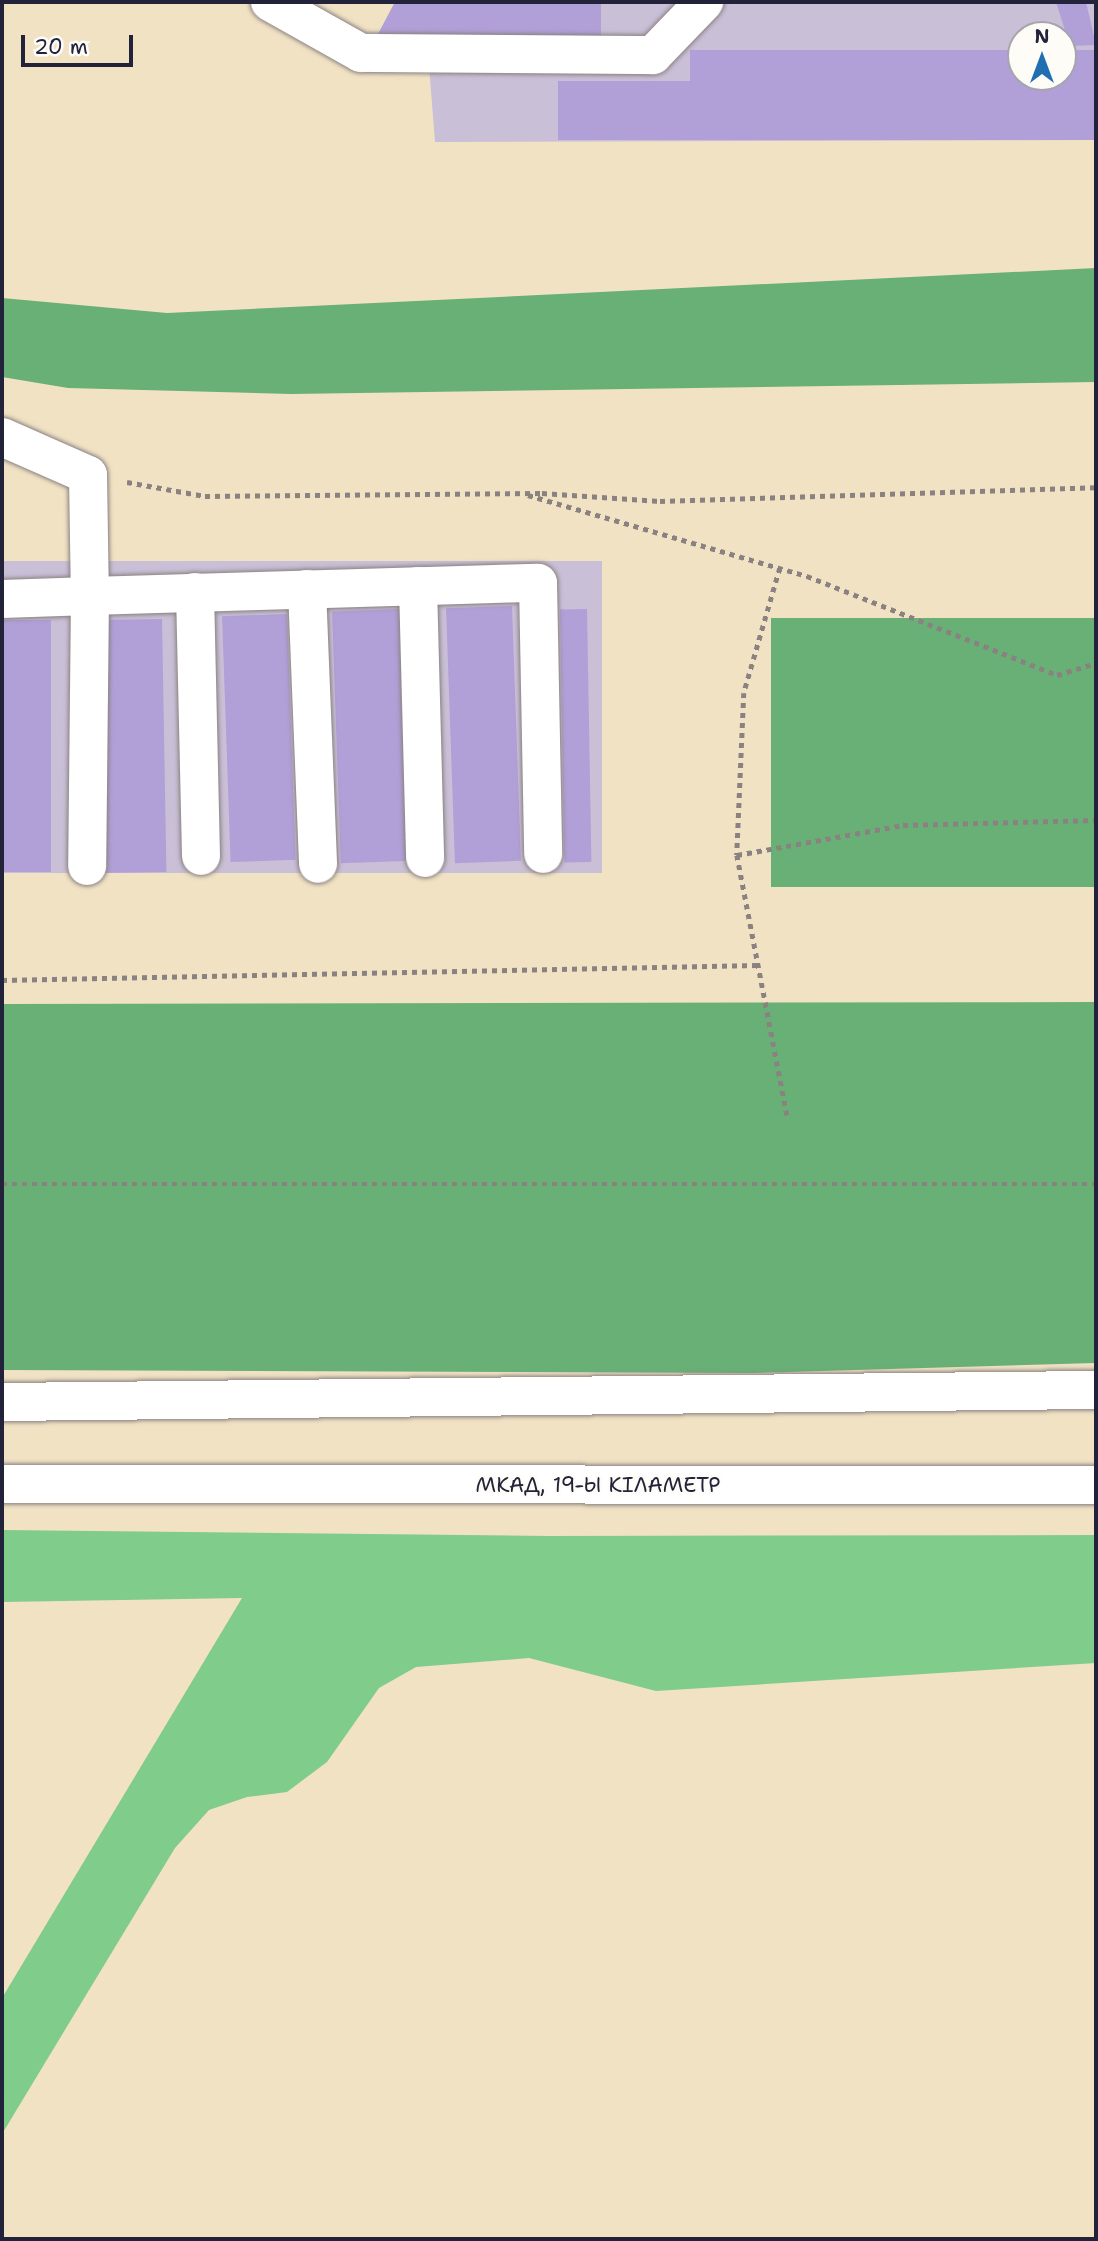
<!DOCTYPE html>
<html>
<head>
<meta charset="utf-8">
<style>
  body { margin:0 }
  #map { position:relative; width:1098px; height:2241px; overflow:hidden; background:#f1e2c4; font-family:"Shantell Sans",sans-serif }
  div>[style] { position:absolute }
  .industrial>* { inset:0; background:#c9bfd7; transform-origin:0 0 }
  .green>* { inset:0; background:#80cc8a }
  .forest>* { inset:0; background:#68b076; transform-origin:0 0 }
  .building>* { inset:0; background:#b19fd8; transform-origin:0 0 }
  .path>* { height:4.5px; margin-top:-2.25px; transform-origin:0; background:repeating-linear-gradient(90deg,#8a8280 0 5px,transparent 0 10px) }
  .roads { filter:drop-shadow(0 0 2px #8a8280) drop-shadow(0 0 2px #8a8280) }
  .minor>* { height:38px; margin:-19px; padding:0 19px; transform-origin:19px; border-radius:19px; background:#fff }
  .highway>* { height:38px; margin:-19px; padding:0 19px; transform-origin:19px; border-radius:19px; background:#fff }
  span { translate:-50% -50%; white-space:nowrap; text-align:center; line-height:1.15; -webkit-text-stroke:5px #fdfcf7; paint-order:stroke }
  .street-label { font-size:21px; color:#22223b }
  .frame { position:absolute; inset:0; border:4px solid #22223b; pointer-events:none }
  .north { position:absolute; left:1007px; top:21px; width:70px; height:70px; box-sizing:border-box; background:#fdfcf7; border:2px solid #a5a5ac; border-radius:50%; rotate:0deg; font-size:19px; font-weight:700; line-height:28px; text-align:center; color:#22223b }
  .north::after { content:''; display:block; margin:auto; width:24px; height:32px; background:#1f6fb2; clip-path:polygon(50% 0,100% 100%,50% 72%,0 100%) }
  .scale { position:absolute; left:21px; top:35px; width:112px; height:32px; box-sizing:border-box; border:4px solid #22223b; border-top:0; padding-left:9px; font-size:21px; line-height:24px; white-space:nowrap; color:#22223b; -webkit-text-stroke:5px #fdfcf7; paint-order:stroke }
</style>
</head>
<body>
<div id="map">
  <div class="industrial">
    <div style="clip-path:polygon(evenodd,395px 2px,1096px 2px,1096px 140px,435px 142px,428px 53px,377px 36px,395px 2px,1021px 35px,1063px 35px,1063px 77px,1021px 77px,1021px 35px)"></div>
    <div style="left:602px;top:561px;width:312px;height:600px;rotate:90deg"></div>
  </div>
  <div class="green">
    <div style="clip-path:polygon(2px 1530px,548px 1536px,1096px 1535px,1096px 1663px,656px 1691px,529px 1658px,416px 1667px,379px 1688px,327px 1762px,287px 1792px,247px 1797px,209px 1810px,175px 1848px,2px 2134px,2px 1998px,242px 1598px,2px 1602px)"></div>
  </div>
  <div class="forest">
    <div style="clip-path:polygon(1096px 268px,1096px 382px,291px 394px,68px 388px,2px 377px,2px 298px,167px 313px)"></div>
    <div style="left:1096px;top:618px;width:269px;height:325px;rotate:90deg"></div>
    <div style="clip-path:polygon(1096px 1002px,1096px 1363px,752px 1373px,2px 1370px,2px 1004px)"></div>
  </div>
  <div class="building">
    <div style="clip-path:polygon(395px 2px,601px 2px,601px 41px,377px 36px)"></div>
    <div style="clip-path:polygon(1056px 2px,1086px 2px,1096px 45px,1070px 46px)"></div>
    <div style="clip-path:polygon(690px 50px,1021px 50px,1021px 77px,1063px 77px,1063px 50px,1096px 50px,1096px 140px,558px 140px,558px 81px,690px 81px)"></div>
    <div style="left:512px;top:606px;width:255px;height:66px;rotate:88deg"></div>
    <div style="left:402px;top:609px;width:252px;height:70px;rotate:88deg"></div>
    <div style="left:587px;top:609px;width:253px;height:27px;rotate:89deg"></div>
    <div style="left:287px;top:614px;width:246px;height:65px;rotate:88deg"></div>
    <div style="left:162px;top:619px;width:253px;height:64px;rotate:89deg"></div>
    <div style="left:2px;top:620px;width:49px;height:252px"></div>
  </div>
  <div class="path">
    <div style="left:127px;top:482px;width:79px;rotate:10.2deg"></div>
    <div style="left:205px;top:496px;width:337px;rotate:-0.5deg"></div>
    <div style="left:542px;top:493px;width:118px;rotate:3.9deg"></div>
    <div style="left:660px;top:501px;width:436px;rotate:-1.8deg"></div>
    <div style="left:528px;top:495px;width:291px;rotate:16.2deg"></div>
    <div style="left:807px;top:576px;width:269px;rotate:21.6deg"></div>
    <div style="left:1057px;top:675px;width:41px;rotate:-17.1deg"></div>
    <div style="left:780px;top:568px;width:130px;rotate:106.1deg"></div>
    <div style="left:744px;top:693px;width:162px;rotate:92.5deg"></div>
    <div style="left:737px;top:855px;width:265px;rotate:79.1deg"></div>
    <div style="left:737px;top:855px;width:169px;rotate:-10.2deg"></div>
    <div style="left:903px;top:825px;width:193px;rotate:-1.5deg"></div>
    <div style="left:2px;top:980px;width:756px;rotate:-1.14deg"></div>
    <div style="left:2px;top:1184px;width:1094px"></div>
  </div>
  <div class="roads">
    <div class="minor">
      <div style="left:270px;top:2px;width:104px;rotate:29.3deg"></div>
      <div style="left:361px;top:53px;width:292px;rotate:0.4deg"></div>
      <div style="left:653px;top:55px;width:74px;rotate:-46.1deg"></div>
      <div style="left:2px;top:437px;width:94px;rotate:23.8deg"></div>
      <div style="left:88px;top:475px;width:121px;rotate:89.1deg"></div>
      <div style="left:90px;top:596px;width:448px;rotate:-1.7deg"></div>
      <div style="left:538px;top:583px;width:271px;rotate:88.9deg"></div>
      <div style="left:418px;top:586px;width:272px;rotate:88.5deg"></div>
      <div style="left:307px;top:589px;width:275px;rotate:87.7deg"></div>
      <div style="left:195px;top:592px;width:264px;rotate:88.7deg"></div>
      <div style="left:2px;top:599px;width:88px;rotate:-2deg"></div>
      <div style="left:90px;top:596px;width:270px;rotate:90.6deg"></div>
    </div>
    <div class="highway">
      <div style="left:2px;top:1402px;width:1094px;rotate:-0.63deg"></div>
      <div style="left:2px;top:1484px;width:1094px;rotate:0.05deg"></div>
    </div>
  </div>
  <div class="street-label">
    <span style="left:598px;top:1485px">МКАД, 19-Ы КІЛАМЕТР</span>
  </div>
  <div class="frame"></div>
  <div class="north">N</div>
  <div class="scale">20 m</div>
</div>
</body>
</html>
